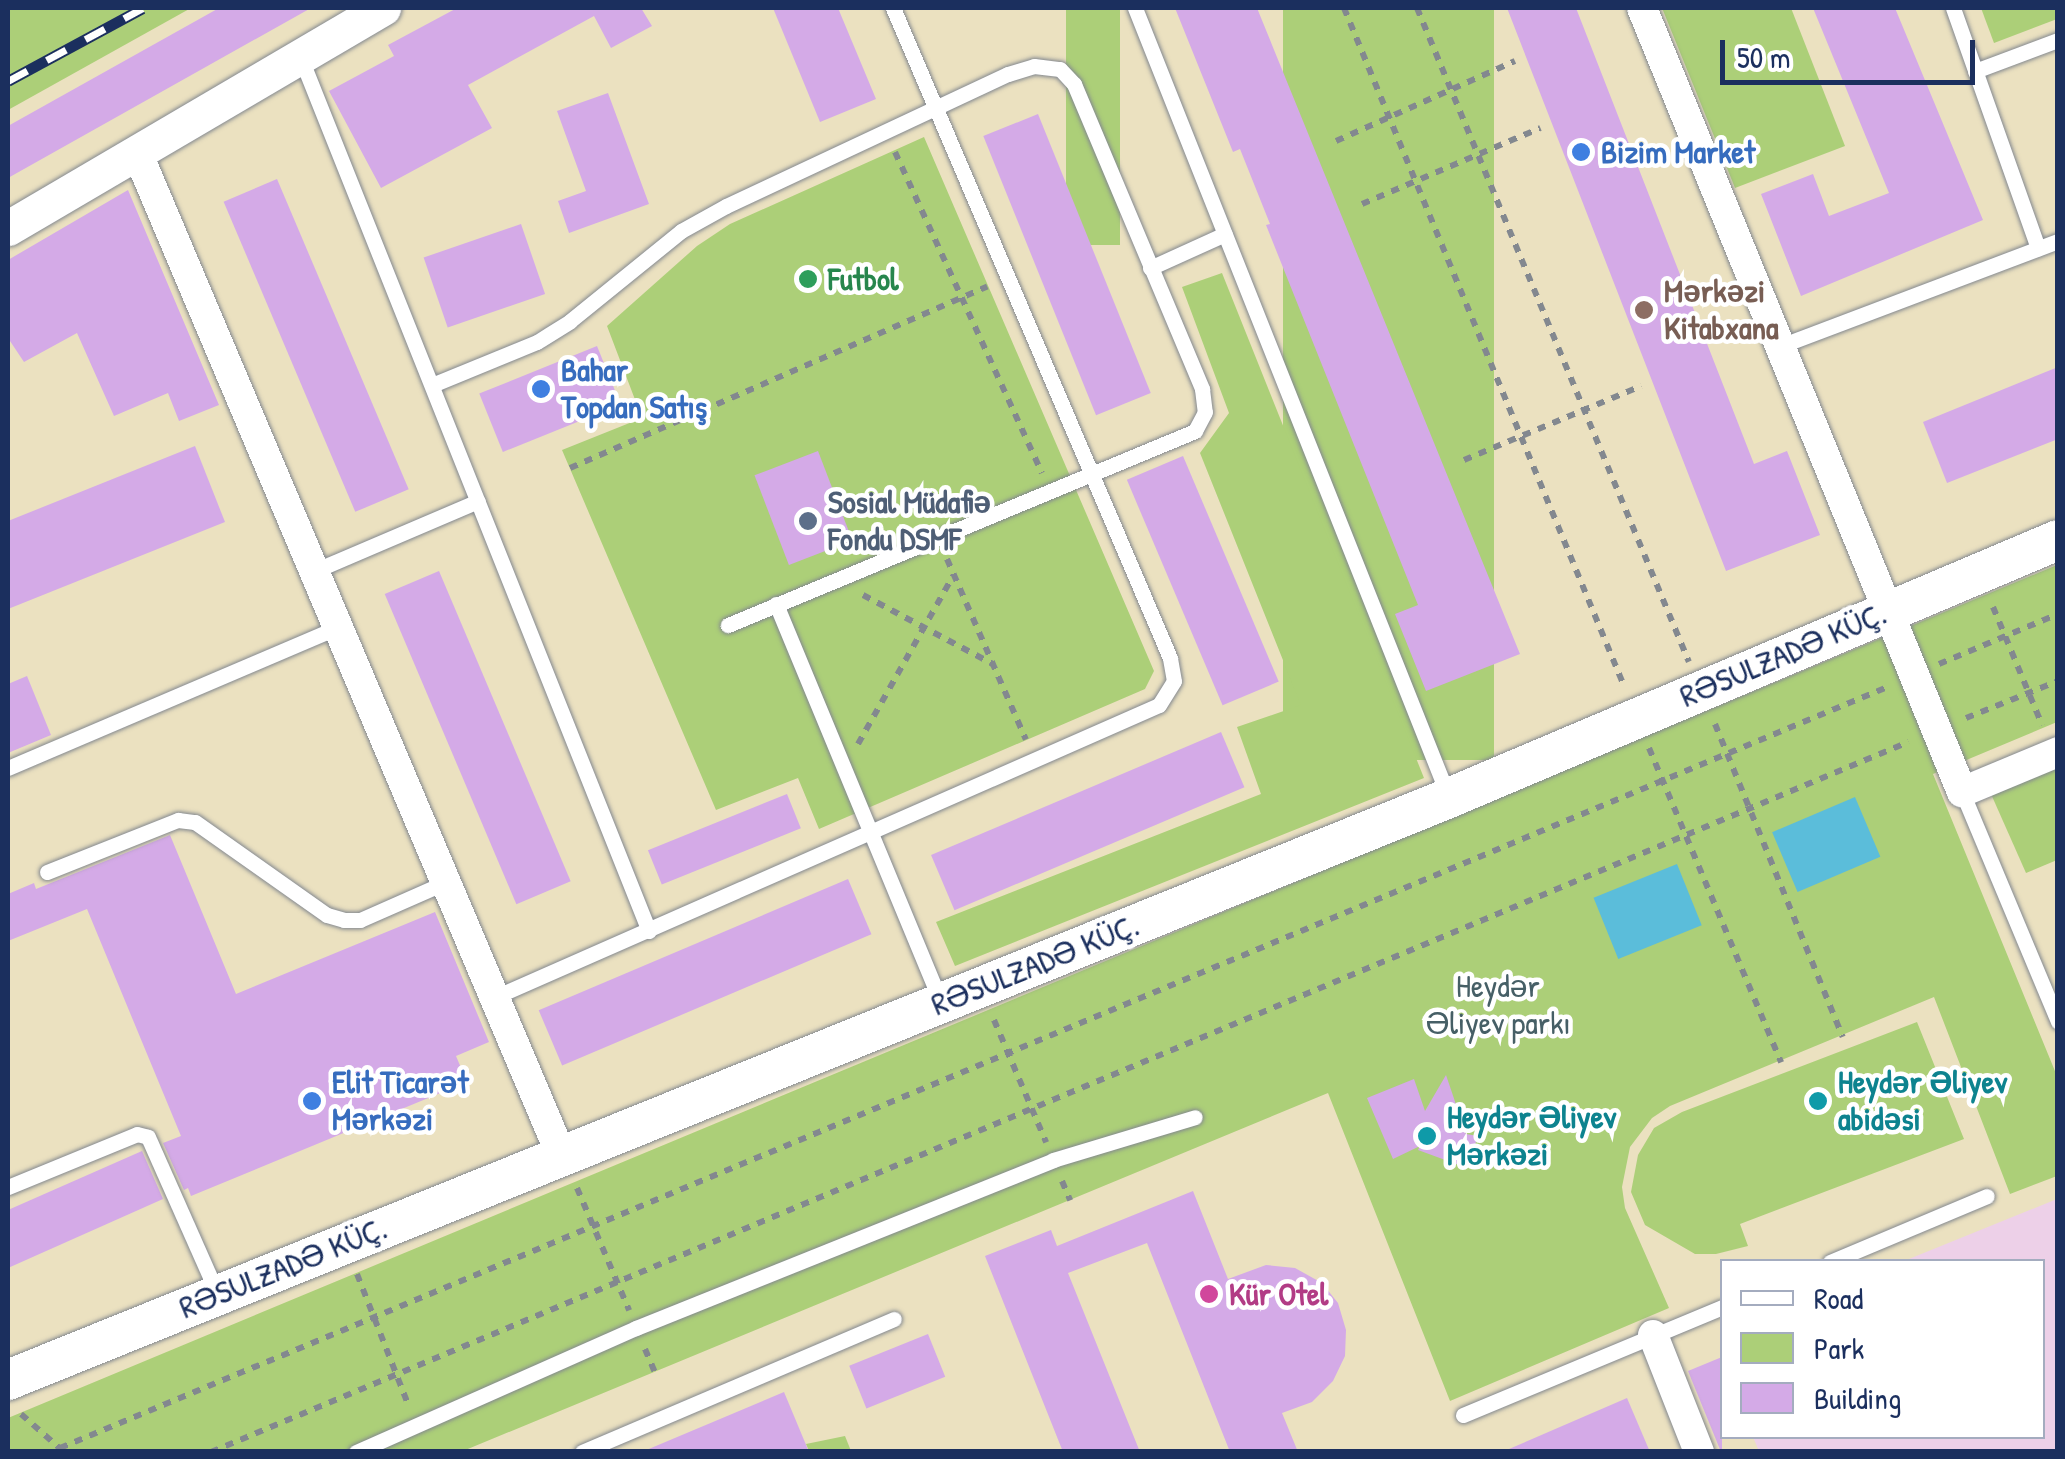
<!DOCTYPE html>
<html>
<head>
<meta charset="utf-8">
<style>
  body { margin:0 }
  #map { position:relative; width:2065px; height:1459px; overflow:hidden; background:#ebe1c0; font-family:"Patrick Hand",sans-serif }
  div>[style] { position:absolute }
  .built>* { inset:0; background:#edd0e8 }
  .green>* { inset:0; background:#accf78; transform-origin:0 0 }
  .water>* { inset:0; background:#5bbdda; transform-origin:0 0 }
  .building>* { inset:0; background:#d4aae7; transform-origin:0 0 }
  .path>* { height:6px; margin-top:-3px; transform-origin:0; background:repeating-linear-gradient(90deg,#83888f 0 8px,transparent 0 16px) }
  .roads { filter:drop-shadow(0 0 2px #83888f) drop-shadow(0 0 2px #83888f) }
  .service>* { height:15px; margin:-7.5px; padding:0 7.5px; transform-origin:7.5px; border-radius:7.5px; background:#fff }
  .minor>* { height:30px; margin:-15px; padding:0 15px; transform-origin:15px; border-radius:15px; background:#fff }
  .tertiary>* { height:35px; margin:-17.5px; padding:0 17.5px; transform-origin:17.5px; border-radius:17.5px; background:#fff }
  .secondary>* { height:40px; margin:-20px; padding:0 20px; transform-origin:20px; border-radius:20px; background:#fff }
  .rail>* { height:11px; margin-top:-5.5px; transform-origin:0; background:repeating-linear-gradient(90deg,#fff 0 22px,#1b2f5e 0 44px); box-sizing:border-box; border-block:2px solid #1b2f5e }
  .dots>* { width:28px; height:28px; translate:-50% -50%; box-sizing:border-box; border:5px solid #fff; border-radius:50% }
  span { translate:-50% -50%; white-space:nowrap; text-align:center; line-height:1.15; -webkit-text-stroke:9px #fff; paint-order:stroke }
  .shop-label { font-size:32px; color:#366cbe; font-weight:700 }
  .left { translate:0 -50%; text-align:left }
  .leisure-label { font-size:32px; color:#27864d; font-weight:700 }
  .education-label { font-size:32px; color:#785e54; font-weight:700 }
  .service-label { font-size:32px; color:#4e5e75; font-weight:700 }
  .street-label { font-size:32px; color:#1b2f5e }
  .park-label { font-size:32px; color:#465f66 }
  .culture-label { font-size:32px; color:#0d838f; font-weight:700 }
  .hotel-label { font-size:32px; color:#b23c85; font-weight:700 }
  .frame { position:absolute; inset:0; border:10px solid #1b2f5e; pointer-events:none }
  .legend { position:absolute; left:1720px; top:1259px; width:325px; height:180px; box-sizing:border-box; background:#fff; border:2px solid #a4acbf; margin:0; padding:12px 18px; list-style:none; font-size:30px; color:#1b2f5e }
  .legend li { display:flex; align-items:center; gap:20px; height:50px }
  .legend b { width:50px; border:2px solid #a4acbf }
  .scale { position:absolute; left:1720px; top:40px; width:255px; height:45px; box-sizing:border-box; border:5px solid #1b2f5e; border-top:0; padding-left:12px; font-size:30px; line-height:35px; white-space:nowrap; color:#1b2f5e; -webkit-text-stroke:8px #fff; paint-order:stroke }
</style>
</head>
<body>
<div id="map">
  <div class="built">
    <div style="clip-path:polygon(2057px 1199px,2057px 1451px,1759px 1451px,1753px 1437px,2042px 1436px,2042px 1262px,1904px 1261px)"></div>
  </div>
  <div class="green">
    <div style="clip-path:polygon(8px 8px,191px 8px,8px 110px)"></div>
    <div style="left:1066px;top:8px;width:54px;height:237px"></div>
    <div style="left:1283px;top:8px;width:211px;height:752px"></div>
    <div style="clip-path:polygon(1662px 8px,1791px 8px,1845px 146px,1735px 188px)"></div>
    <div style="clip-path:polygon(1981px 8px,2057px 8px,2057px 19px,1994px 43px)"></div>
    <div style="clip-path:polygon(924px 137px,1154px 671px,1145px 689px,819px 829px,798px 778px,716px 810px,562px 450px,642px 418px,607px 326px,697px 246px,730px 224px)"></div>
    <div style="clip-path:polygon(1222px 273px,1424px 778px,955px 966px,936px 922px,1261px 794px,1237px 727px,1301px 705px,1200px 453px,1229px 413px,1182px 287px)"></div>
    <div style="clip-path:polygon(2057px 565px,2057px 722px,1933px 774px,2057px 1076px,2057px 1176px,2010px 1194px,1934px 997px,1670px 1106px,1652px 1118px,1630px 1147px,1622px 1187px,1625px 1208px,1669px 1308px,1450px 1401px,1328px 1093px,463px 1451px,8px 1452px,8px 1418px)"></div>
    <div style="clip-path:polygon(2057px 767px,2057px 860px,2026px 873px,1991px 794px)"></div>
    <div style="clip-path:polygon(1917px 1022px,1964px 1139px,1740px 1224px,1748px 1246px,1716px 1254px,1695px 1254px,1645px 1225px,1631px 1192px,1638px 1155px,1654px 1128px,1682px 1112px)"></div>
    <div style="clip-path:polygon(845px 1436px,851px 1451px,809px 1451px,806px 1444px)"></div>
  </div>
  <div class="water">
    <div style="left:1855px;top:797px;width:65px;height:90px;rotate:67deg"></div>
    <div style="left:1677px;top:864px;width:66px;height:90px;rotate:68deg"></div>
  </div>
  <div class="building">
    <div style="clip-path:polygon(219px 8px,311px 8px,8px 178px,8px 126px)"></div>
    <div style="clip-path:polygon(457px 8px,641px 8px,652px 26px,611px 48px,594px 16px,468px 85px,492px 128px,381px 188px,329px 91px,394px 56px,388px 45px)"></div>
    <div style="clip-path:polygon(773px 8px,838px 8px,876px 99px,820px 122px)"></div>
    <div style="clip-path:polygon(1175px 8px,1257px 8px,1520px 654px,1426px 691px,1395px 614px,1418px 605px,1266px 225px,1270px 224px,1240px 149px,1233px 152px)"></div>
    <div style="clip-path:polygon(1507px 8px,1576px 8px,1754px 464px,1787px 451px,1820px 535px,1726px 571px)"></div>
    <div style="clip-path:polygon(1813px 8px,1895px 8px,1983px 220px,1801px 296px,1761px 194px,1813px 174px,1829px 216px,1889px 193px)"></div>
    <div style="clip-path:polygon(608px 93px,649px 204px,569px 233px,558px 201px,586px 191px,557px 111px)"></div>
    <div style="left:1038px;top:114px;width:301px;height:59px;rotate:68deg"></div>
    <div style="left:277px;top:179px;width:337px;height:58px;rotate:67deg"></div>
    <div style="clip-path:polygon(128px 190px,219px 405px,179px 421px,168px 393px,114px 416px,77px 333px,24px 362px,8px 338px,8px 260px)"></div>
    <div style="left:521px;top:224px;width:74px;height:103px;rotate:71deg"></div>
    <div style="left:597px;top:346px;width:63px;height:127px;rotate:68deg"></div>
    <div style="clip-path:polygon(2058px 367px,2058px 439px,1947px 483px,1923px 422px)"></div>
    <div style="clip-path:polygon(195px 446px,225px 522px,8px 609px,8px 521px)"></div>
    <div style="left:818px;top:451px;width:96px;height:68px;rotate:69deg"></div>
    <div style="left:1183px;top:456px;width:245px;height:61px;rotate:67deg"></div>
    <div style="left:439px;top:571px;width:337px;height:59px;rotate:67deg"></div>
    <div style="clip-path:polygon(27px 676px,51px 735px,8px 753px,8px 684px)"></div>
    <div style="left:1221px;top:732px;width:60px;height:315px;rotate:67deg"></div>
    <div style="left:787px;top:794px;width:37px;height:150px;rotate:68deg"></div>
    <div style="clip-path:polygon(170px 835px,236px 994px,435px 912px,489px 1042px,456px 1056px,467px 1082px,191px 1196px,188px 1188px,184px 1190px,163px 1143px,181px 1136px,87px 909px,8px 941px,8px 894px,34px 883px,36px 889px)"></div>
    <div style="left:848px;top:879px;width:60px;height:336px;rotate:67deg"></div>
    <div style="clip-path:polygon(1446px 1075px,1466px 1134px,1478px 1136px,1467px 1168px,1418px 1150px,1420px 1146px,1393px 1159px,1367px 1098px,1414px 1079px,1425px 1111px)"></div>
    <div style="clip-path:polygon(142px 1151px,163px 1199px,8px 1268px,8px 1210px)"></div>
    <div style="clip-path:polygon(1193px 1191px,1228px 1279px,1266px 1265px,1295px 1268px,1322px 1283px,1338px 1303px,1346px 1330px,1345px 1356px,1333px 1381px,1312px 1402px,1282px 1413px,1298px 1452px,1230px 1452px,1147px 1243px,1068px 1273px,1140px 1452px,1063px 1452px,985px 1256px,1051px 1230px,1057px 1246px)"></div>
    <div style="left:928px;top:1334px;width:46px;height:85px;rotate:68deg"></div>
    <div style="clip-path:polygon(1722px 1357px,1722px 1452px,1721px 1452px,1688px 1371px)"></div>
    <div style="clip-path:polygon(784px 1392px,809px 1452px,644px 1452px,644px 1451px)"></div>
    <div style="clip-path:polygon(1627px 1398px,1650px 1452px,1502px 1452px)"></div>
  </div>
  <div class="path">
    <div style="left:1344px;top:8px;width:734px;rotate:67.56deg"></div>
    <div style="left:1417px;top:8px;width:708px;rotate:67.42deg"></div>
    <div style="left:1336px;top:141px;width:196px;rotate:-24.1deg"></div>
    <div style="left:895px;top:152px;width:353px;rotate:65.4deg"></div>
    <div style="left:1362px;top:204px;width:194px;rotate:-23.1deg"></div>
    <div style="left:1464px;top:460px;width:192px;rotate:-22.7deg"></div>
    <div style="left:570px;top:468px;width:455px;rotate:-23.5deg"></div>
    <div style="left:947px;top:559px;width:197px;rotate:66.4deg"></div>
    <div style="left:863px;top:595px;width:147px;rotate:28deg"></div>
    <div style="left:1993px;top:607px;width:128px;rotate:67.4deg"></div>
    <div style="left:1939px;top:664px;width:129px;rotate:-22.8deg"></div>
    <div style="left:1966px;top:718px;width:99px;rotate:-21.9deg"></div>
    <div style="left:1715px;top:724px;width:338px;rotate:67.8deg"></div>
    <div style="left:858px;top:744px;width:193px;rotate:-60.5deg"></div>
    <div style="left:1649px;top:748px;width:341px;rotate:67.2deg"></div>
    <div style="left:994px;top:1020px;width:133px;rotate:66.9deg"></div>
    <div style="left:1062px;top:1181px;width:21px;rotate:67deg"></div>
    <div style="left:577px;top:1188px;width:133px;rotate:66.9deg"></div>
    <div style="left:357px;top:1274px;width:143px;rotate:68.6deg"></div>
    <div style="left:645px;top:1349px;width:25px;rotate:67deg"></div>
    <div style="left:21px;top:1414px;width:57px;rotate:41.5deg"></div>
    <div style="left:60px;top:1448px;width:1979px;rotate:-22.61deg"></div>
    <div style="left:211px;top:1452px;width:1840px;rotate:-22.7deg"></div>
  </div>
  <div class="roads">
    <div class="service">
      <div style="left:1135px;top:8px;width:850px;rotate:68.32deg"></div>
      <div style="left:1953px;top:8px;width:255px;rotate:70.5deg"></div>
      <div style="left:300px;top:56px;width:942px;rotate:68.26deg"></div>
      <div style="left:1975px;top:71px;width:89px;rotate:-20.5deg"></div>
      <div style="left:1150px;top:268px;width:82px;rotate:-24.4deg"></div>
      <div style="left:1780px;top:346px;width:297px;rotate:-20.7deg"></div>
      <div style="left:432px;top:385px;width:113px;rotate:-22.3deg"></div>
      <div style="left:537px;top:342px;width:39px;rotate:-32deg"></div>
      <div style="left:570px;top:321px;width:143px;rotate:-39deg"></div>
      <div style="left:681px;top:231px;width:51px;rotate:-29.1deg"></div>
      <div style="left:726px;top:206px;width:311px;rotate:-25.1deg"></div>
      <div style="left:1008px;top:74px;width:27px;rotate:-17deg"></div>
      <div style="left:1034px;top:66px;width:26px;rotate:7deg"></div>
      <div style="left:1060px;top:69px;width:21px;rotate:47deg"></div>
      <div style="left:1074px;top:84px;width:331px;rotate:67.2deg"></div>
      <div style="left:1202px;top:389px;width:23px;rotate:83deg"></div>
      <div style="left:1205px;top:412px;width:21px;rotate:118deg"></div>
      <div style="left:1195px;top:431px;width:506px;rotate:157.44deg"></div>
      <div style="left:314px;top:571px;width:178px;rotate:-23.1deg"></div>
      <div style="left:776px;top:604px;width:431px;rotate:67.5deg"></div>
      <div style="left:8px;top:768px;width:359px;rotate:-23.1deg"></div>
      <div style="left:1962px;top:792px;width:249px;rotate:67.3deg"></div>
      <div style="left:47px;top:872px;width:141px;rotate:-21.7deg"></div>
      <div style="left:178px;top:820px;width:17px;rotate:7deg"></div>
      <div style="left:195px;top:822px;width:161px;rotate:35.2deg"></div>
      <div style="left:327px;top:915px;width:18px;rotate:16deg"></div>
      <div style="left:344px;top:920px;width:16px"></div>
      <div style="left:360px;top:920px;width:94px;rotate:-23.8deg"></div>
      <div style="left:495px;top:997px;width:725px;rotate:-23.74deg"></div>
      <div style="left:1159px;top:705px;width:28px;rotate:-58deg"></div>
      <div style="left:1174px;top:681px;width:23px;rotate:-100deg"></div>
      <div style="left:1170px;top:658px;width:707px;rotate:-113.08deg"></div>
      <div style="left:8px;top:1187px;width:139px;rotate:-22.3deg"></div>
      <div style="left:137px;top:1134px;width:11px;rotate:15deg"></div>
      <div style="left:148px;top:1137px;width:173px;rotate:66.1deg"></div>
      <div style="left:1830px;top:1262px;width:170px;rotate:-22.8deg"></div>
      <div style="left:1463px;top:1415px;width:281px;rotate:-22.6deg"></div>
      <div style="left:356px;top:1452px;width:306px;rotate:-23.9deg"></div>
      <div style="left:636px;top:1328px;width:450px;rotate:-21.9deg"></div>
      <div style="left:1053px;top:1160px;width:148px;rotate:-16.8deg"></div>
      <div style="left:582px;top:1452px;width:339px;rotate:-23.1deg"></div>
    </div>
    <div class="minor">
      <div style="left:1642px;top:8px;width:847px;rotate:67.8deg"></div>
      <div style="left:1962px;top:792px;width:104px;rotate:-22.6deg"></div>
      <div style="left:137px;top:152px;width:1089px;rotate:67.08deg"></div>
      <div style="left:1653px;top:1335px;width:126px;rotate:68.5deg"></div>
    </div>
    <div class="tertiary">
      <div style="left:8px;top:228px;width:435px;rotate:-30.4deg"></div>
    </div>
    <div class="secondary">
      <div style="left:8px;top:1380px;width:1554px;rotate:-21.99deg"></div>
      <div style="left:1449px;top:798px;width:661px;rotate:-22.96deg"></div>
    </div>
  </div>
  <div class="rail">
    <div style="left:8px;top:81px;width:153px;rotate:-28.4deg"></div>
  </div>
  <div class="dots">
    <div style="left:1581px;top:152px;background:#3f7fe0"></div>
    <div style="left:808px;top:279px;background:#2e9e5b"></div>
    <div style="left:1644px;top:310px;background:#8d6e63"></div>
    <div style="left:541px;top:389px;background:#3f7fe0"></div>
    <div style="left:808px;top:521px;background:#5c6f8a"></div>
    <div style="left:312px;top:1101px;background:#3f7fe0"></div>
    <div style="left:1818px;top:1101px;background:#0f9aa8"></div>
    <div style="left:1427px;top:1136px;background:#0f9aa8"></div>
    <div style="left:1209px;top:1294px;background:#d1479c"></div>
  </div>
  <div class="shop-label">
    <span class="left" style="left:1601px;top:152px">Bizim Market</span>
    <span class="left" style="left:561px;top:389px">Bahar<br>Topdan Satış</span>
    <span class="left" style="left:332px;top:1101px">Elit Ticarət<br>Mərkəzi</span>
  </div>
  <div class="leisure-label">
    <span class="left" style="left:828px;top:279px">Futbol</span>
  </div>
  <div class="education-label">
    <span class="left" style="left:1664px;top:310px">Mərkəzi<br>Kitabxana</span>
  </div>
  <div class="service-label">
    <span class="left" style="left:828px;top:521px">Sosial Müdafiə<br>Fondu DSMF</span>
  </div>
  <div class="street-label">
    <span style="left:1783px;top:655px;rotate:-23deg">RƏSULZADƏ KÜÇ.</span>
    <span style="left:1035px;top:965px;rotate:-22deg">RƏSULZADƏ KÜÇ.</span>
    <span style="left:283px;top:1268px;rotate:-22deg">RƏSULZADƏ KÜÇ.</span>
  </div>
  <div class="park-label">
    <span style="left:1498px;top:1005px">Heydər<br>Əliyev parkı</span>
  </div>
  <div class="culture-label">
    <span class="left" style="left:1838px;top:1101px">Heydər Əliyev<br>abidəsi</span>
    <span class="left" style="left:1447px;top:1136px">Heydər Əliyev<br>Mərkəzi</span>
  </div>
  <div class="hotel-label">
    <span class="left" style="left:1229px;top:1294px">Kür Otel</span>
  </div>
  <div class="frame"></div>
  <ul class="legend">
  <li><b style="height:12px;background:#fff"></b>Road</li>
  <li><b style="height:28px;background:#accf78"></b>Park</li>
  <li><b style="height:28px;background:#d4aae7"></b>Building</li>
  </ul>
  <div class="scale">50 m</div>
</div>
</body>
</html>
